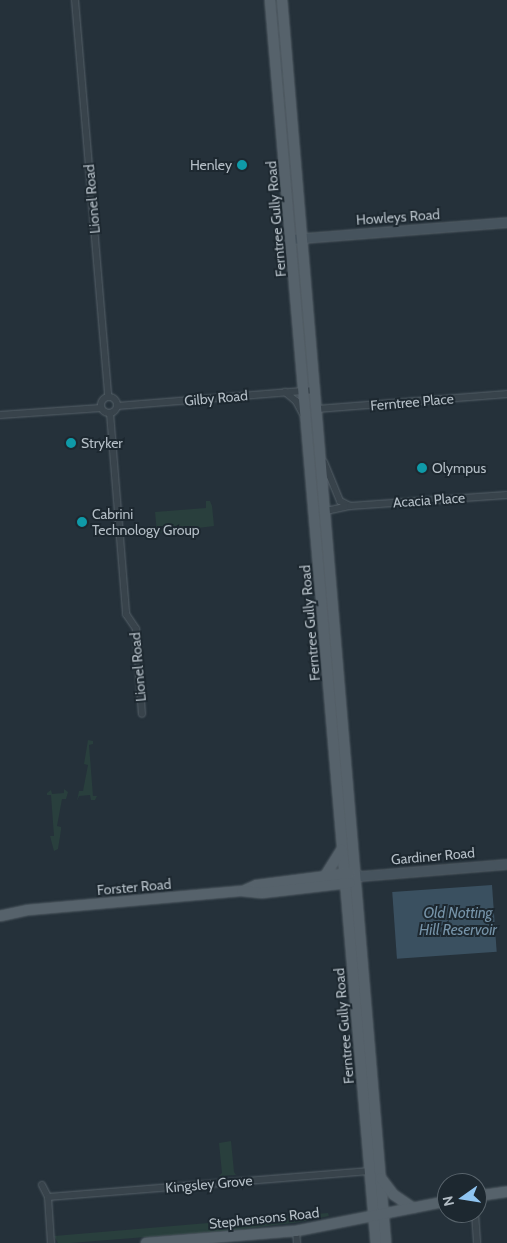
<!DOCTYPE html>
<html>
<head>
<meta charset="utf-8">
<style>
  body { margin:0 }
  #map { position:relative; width:507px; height:1243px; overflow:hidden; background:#25313a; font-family:Cabin,sans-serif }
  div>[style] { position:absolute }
  .green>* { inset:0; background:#293f3d }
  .water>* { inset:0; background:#3a5060; transform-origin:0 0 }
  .roads { filter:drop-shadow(0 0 1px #566169) drop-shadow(0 0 1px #566169) }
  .street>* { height:6px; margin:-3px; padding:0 3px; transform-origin:3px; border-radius:3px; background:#38434b }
  .street>.ring { margin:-3px; padding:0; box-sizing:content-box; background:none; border:6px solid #38434b; border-radius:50% }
  .secondary>* { height:9px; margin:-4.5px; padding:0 4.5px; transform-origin:4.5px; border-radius:4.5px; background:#46535d }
  .primary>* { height:10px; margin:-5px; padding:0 5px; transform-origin:5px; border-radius:5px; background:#56626b }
  .dots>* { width:14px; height:14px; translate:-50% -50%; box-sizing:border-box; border:2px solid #1d2830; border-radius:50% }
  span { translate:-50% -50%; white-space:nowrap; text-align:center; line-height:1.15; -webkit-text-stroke:4px #1d2830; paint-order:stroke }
  .poi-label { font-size:14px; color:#b4bec6 }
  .right { translate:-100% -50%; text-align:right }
  .left { translate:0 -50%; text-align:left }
  .street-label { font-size:14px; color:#b4bec6 }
  .water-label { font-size:15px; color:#7693a8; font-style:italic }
  .north { position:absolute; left:437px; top:1173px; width:50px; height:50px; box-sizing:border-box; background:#1d2830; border:1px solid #59646c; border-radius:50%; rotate:257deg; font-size:14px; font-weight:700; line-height:20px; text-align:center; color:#b4bec6 }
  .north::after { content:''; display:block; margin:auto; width:18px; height:22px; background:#8fc4f0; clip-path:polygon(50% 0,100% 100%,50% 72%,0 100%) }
</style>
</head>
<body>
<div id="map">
  <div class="green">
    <div style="clip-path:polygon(206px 501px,210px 501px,212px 506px,214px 526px,157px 533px,155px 512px,206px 508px)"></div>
    <div style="clip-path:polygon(88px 740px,93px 741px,93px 744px,89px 745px,93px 796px,97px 796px,95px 800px,91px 800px,90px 795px,79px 796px,77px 801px,79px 791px,83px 791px,88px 765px,84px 764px)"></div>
    <div style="clip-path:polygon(64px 789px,68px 792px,66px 799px,62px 799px,57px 826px,61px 827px,61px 830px,58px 849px,54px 851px,50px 836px,54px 836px,51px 795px,47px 795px,47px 793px,51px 790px,52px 794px,64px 793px)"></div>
    <div style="clip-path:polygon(231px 1141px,234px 1172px,236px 1175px,219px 1176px,222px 1173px,219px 1143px)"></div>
    <div style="clip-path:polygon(328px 1213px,329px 1216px,300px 1222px,235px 1230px,70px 1243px,58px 1243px,54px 1236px)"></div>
  </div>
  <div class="water">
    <div style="left:492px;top:885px;width:67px;height:100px;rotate:86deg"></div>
  </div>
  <div class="roads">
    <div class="street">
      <div style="left:75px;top:0;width:398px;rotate:85.2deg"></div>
      <div style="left:285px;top:392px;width:14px;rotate:39deg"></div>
      <div style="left:296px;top:401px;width:15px;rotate:62deg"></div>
      <div class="ring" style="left:101px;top:397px;width:10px;height:10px"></div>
      <div style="left:117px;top:406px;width:199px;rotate:-4.6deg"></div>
      <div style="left:317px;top:409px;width:191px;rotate:-4.5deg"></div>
      <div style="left:110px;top:413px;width:202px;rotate:85.4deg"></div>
      <div style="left:126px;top:614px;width:18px;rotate:56deg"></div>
      <div style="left:136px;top:629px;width:85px;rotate:86deg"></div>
      <div style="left:0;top:415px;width:101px;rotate:-4deg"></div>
      <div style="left:324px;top:462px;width:42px;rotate:67.7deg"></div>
      <div style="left:340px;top:501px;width:11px;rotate:27deg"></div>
      <div style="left:326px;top:511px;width:25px;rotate:-12deg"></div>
      <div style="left:350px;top:506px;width:157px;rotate:-4deg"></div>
      <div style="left:42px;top:1185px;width:13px;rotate:63deg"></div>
      <div style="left:475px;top:1213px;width:30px;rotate:86deg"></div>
      <div style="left:296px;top:1231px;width:12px;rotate:85deg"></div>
      <div style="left:51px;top:1243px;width:46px;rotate:-93.7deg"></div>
      <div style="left:48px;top:1197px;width:323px;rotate:-4.6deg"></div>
    </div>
    <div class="secondary">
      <div style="left:292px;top:239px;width:216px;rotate:-4.5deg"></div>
      <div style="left:355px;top:873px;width:6px;rotate:31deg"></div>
      <div style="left:360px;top:876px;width:147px;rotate:-4.7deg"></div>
    </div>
    <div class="primary">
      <div style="left:270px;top:0;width:1248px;rotate:85.13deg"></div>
      <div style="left:282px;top:0;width:1247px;rotate:85.22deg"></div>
      <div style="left:325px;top:876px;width:31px;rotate:-58deg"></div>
      <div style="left:245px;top:890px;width:13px;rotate:-23deg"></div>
      <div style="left:257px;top:885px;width:93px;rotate:-7.4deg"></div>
      <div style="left:0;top:916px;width:29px;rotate:-12deg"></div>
      <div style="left:28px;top:910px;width:215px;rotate:-5.1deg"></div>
      <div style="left:242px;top:891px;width:20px;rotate:6deg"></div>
      <div style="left:262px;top:893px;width:88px;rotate:-6.6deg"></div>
      <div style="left:381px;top:1178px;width:21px;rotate:53deg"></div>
      <div style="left:394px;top:1195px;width:23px;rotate:34deg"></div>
      <div style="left:477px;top:1196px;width:30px;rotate:-8deg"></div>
      <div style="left:146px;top:1243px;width:150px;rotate:-4.6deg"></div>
      <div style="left:296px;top:1231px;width:154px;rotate:-11.2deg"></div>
    </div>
  </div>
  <div class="dots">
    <div style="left:242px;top:165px;background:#0f9aa8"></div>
    <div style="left:71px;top:443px;background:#0f9aa8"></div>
    <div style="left:422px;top:468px;background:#0f9aa8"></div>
    <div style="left:82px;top:522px;background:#0f9aa8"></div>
  </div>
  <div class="poi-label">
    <span class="right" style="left:232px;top:165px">Henley</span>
    <span class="left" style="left:81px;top:443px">Stryker</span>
    <span class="left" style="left:432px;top:468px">Olympus</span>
    <span class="left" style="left:92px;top:522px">Cabrini<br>Technology Group</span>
  </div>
  <div class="street-label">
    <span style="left:92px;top:199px;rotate:-95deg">Lionel Road</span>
    <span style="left:398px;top:217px;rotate:-4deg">Howleys Road</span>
    <span style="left:276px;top:219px;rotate:-95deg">Ferntree Gully Road</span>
    <span style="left:216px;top:398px;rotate:-5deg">Gilby Road</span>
    <span style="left:412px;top:402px;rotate:-5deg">Ferntree Place</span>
    <span style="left:429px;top:500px;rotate:-4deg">Acacia Place</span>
    <span style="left:310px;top:623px;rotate:-95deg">Ferntree Gully Road</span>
    <span style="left:138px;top:667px;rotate:-95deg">Lionel Road</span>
    <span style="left:433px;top:856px;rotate:-5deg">Gardiner Road</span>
    <span style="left:134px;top:887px;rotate:-5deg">Forster Road</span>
    <span style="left:344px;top:1026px;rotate:-95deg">Ferntree Gully Road</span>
    <span style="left:209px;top:1184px;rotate:-5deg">Kingsley Grove</span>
    <span style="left:264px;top:1218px;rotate:-6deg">Stephensons Road</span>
  </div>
  <div class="water-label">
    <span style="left:458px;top:922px">Old Notting<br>Hill Reservoir</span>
  </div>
  <div class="north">N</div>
</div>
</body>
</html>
